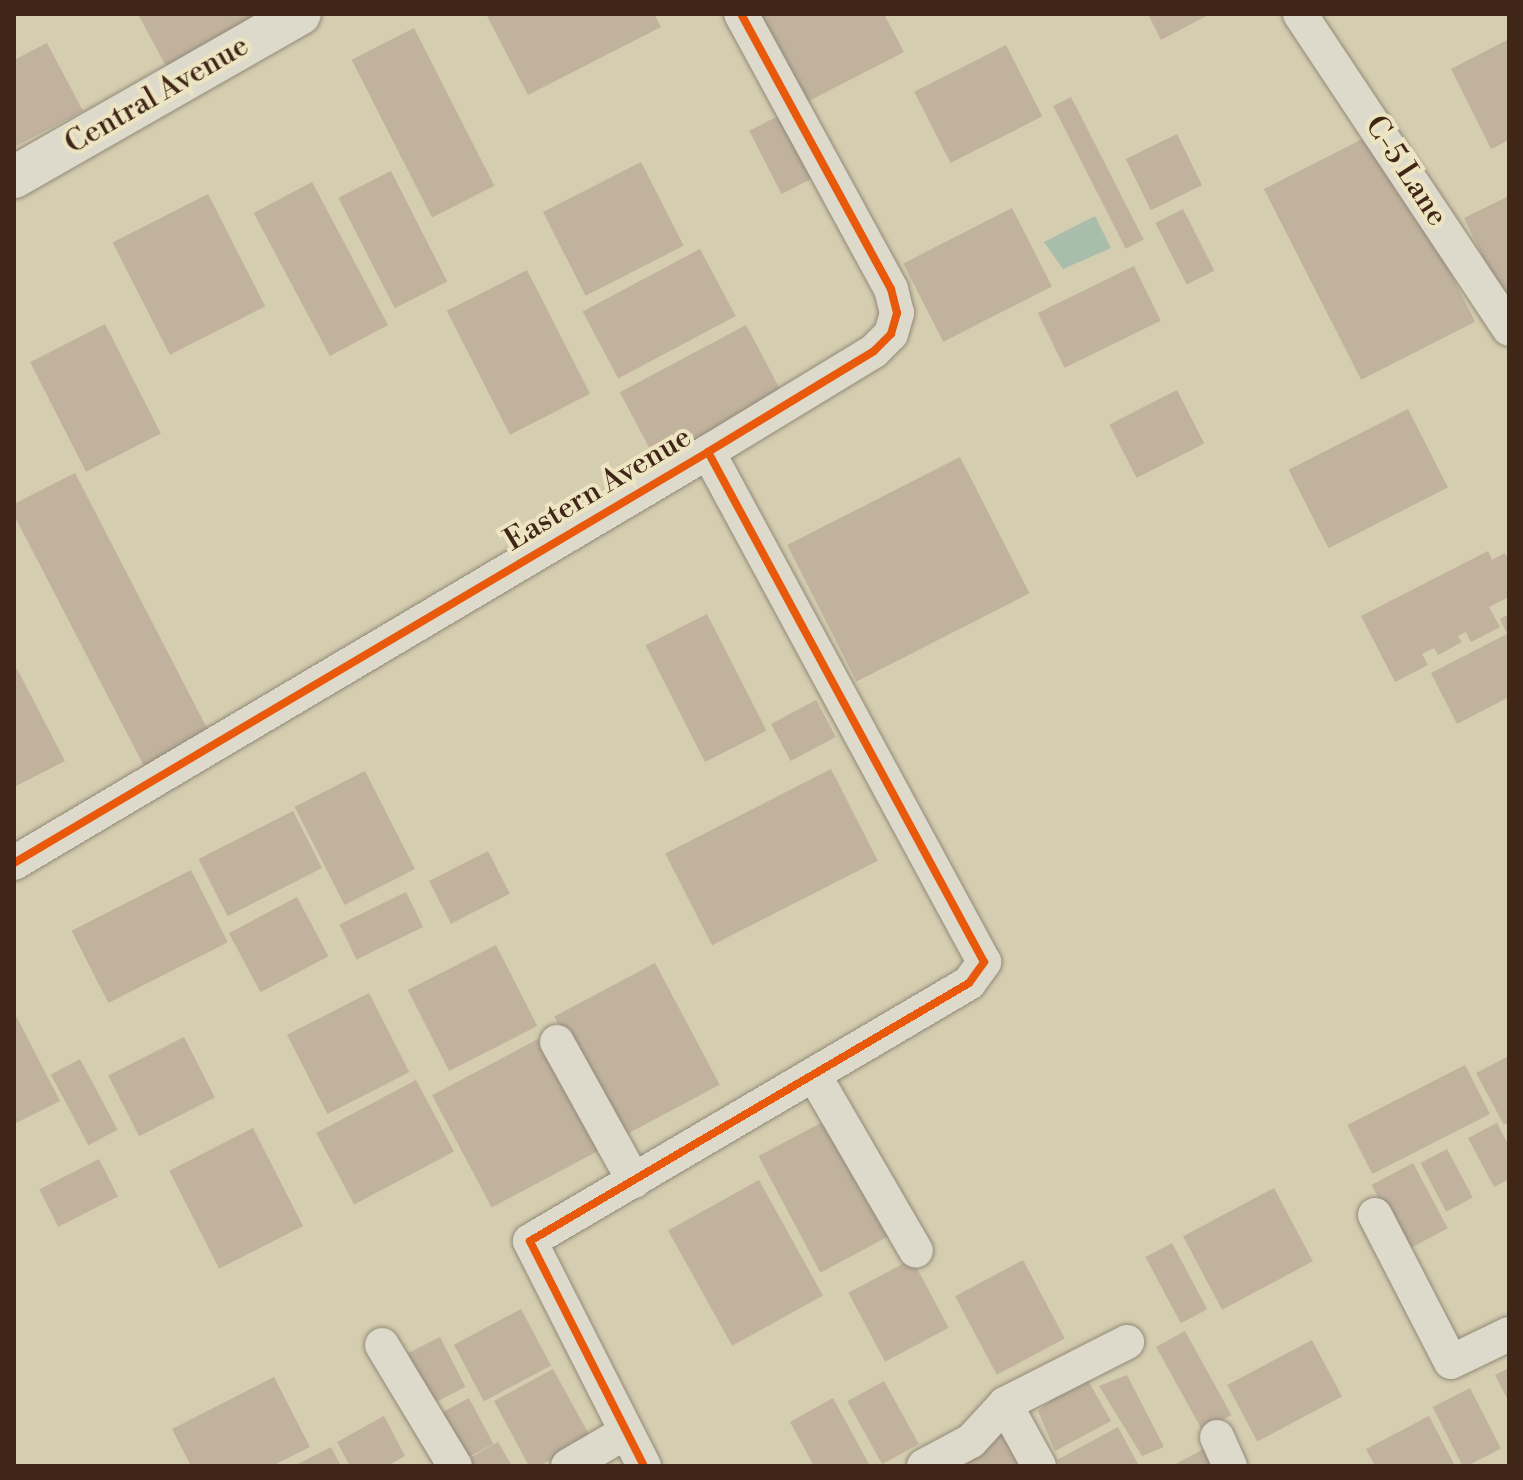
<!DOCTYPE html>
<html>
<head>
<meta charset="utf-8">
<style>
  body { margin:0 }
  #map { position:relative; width:1523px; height:1480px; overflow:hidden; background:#d5cdb0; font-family:"Libre Bodoni",serif }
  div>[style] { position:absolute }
  .water>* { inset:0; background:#a8beaa }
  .building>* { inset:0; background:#c1b29e; transform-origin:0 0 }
  .roads { filter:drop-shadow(0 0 2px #918977) drop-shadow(0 0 2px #918977) }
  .minor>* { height:34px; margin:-17px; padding:0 17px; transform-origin:17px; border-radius:17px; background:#dedacb }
  .tertiary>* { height:42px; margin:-21px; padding:0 21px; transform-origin:21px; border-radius:21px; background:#dedacb }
  .cycleway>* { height:8px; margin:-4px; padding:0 4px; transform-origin:4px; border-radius:4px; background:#e8590c }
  span { translate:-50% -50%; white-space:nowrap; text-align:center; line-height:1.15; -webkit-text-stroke:8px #ede4c2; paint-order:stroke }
  .street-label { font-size:30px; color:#402616 }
  .frame { position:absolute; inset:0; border:16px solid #402616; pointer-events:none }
</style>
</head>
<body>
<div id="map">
  <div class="water">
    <div style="clip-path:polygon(1095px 216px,1111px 248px,1063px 269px,1044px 242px)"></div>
  </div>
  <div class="building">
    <div style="clip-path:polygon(138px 14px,253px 14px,257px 22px,168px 70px)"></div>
    <div style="clip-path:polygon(486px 14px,654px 14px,661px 27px,528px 95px)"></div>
    <div style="clip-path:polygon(757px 14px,884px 14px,904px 52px,803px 104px)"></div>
    <div style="clip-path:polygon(1148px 14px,1210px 14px,1161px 40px)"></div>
    <div style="left:414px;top:28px;width:177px;height:70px;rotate:63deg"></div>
    <div style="clip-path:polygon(1509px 39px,1509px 140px,1491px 149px,1451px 69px)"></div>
    <div style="clip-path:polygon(47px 43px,83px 111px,14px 147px,14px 60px)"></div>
    <div style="left:1006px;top:45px;width:80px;height:103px;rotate:63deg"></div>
    <div style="left:1071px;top:97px;width:160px;height:20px;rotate:63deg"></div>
    <div style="left:784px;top:113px;width:71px;height:39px;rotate:63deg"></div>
    <div style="left:1378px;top:131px;width:214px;height:128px;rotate:63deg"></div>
    <div style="left:1177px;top:134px;width:57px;height:57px;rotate:64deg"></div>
    <div style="left:641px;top:162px;width:94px;height:110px;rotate:63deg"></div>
    <div style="left:391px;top:171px;width:124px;height:59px;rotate:63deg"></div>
    <div style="left:312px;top:182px;width:162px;height:66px;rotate:62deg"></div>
    <div style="left:208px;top:194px;width:126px;height:107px;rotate:63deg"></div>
    <div style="clip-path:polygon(1509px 196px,1509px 310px,1464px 218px)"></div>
    <div style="left:1012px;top:208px;width:88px;height:122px;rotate:63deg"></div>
    <div style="left:1183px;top:209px;width:69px;height:31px;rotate:63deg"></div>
    <div style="left:700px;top:249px;width:76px;height:133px;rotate:62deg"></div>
    <div style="left:1134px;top:266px;width:61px;height:107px;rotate:64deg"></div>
    <div style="left:527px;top:270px;width:139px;height:90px;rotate:63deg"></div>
    <div style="left:105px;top:324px;width:123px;height:84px;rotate:63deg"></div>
    <div style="left:746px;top:325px;width:80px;height:143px;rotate:62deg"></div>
    <div style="left:1177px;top:390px;width:60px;height:76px;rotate:63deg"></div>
    <div style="left:1408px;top:409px;width:88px;height:134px;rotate:63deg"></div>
    <div style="left:960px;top:457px;width:153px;height:194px;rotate:63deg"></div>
    <div style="clip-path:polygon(75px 473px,210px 734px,145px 768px,14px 515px,14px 504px)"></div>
    <div style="clip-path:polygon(1488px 551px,1492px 560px,1505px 553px,1509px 561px,1509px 597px,1489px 607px,1500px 627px,1471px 642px,1466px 632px,1458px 636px,1462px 642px,1438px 655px,1434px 648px,1422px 654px,1428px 665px,1395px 682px,1361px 616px)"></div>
    <div style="left:707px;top:614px;width:131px;height:69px;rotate:63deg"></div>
    <div style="clip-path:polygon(1509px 614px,1509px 697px,1457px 724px,1431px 673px,1507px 634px,1500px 619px)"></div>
    <div style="clip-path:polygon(17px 669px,65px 761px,14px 787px,14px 671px)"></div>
    <div style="left:816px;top:700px;width:42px;height:51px;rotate:62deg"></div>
    <div style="left:831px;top:769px;width:103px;height:186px;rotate:63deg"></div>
    <div style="left:365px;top:771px;width:110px;height:79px;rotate:63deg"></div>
    <div style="left:293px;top:811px;width:64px;height:106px;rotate:63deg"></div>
    <div style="left:488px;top:851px;width:48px;height:66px;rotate:63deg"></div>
    <div style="left:191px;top:870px;width:81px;height:134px;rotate:63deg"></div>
    <div style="left:406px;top:892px;width:39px;height:74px;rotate:64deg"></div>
    <div style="left:297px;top:897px;width:67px;height:77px;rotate:62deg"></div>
    <div style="left:496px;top:945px;width:91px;height:99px;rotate:63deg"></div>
    <div style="left:655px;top:963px;width:138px;height:114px;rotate:62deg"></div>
    <div style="left:369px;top:993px;width:89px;height:92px;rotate:63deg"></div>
    <div style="clip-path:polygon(14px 1012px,60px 1101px,14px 1124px)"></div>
    <div style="left:184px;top:1037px;width:68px;height:85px;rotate:63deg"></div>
    <div style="left:538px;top:1039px;width:127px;height:120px;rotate:62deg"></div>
    <div style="clip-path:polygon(1509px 1056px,1509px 1122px,1504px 1125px,1476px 1073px)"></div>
    <div style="left:80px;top:1059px;width:80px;height:33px;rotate:62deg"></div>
    <div style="left:1465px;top:1065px;width:55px;height:132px;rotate:63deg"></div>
    <div style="left:416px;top:1080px;width:81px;height:113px;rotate:62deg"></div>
    <div style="left:830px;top:1118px;width:132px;height:81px;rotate:62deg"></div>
    <div style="clip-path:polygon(1497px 1123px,1509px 1146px,1509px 1179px,1494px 1187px,1468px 1138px)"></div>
    <div style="left:253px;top:1128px;width:110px;height:94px;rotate:63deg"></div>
    <div style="left:1447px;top:1149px;width:55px;height:30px;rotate:62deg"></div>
    <div style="left:99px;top:1159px;width:42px;height:67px;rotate:63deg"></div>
    <div style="left:1413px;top:1163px;width:74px;height:47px;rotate:62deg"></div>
    <div style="left:759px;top:1180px;width:132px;height:104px;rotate:61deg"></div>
    <div style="left:1274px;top:1188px;width:83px;height:103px;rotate:62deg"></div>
    <div style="left:1172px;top:1243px;width:75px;height:30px;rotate:62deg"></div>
    <div style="left:912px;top:1259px;width:78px;height:72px;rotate:62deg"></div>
    <div style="left:1023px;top:1260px;width:89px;height:77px;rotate:62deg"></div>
    <div style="left:521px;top:1309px;width:64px;height:76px;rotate:62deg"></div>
    <div style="left:1185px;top:1331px;width:96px;height:33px;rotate:61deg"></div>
    <div style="left:440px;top:1337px;width:56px;height:36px;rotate:63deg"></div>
    <div style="left:1312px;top:1340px;width:64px;height:96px;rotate:62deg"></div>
    <div style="clip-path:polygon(1509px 1368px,1509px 1402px,1495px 1375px)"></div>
    <div style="clip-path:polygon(553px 1369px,591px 1438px,539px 1466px,529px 1466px,494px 1401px)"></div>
    <div style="clip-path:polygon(1084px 1373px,1111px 1421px,1055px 1451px,1038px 1411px)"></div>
    <div style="clip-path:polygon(1127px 1375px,1164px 1447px,1142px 1456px,1099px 1386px)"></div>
    <div style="clip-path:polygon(274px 1377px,310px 1447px,272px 1466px,191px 1466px,172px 1429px)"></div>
    <div style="left:884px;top:1381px;width:72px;height:42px;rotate:61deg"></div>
    <div style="left:1470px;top:1388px;width:68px;height:42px;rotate:63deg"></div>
    <div style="left:469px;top:1398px;width:52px;height:34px;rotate:62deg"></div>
    <div style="clip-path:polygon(833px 1398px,870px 1466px,814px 1466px,790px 1422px)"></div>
    <div style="clip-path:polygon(384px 1416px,405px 1456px,387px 1466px,350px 1466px,337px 1442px)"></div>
    <div style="clip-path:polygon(1429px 1416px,1455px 1466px,1375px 1466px,1366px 1449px)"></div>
    <div style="clip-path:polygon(1002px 1425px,1024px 1466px,955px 1466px)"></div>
    <div style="clip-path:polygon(1118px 1427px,1139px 1466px,1061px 1466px,1057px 1460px)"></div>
    <div style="clip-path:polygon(498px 1442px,512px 1466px,469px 1466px,466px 1460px)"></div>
    <div style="clip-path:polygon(1211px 1445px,1220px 1466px,1172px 1466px)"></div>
    <div style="clip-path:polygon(331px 1447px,341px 1466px,294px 1466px)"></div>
  </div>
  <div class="roads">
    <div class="minor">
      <div style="left:1300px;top:14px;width:378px;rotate:56.4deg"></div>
      <div style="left:14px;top:863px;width:807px;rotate:-30.63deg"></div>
      <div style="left:708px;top:452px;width:194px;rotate:-31.3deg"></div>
      <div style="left:874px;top:351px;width:24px;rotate:-45deg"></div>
      <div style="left:891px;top:334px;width:22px;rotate:-74deg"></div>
      <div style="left:897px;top:313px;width:25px;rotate:-104deg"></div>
      <div style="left:891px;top:289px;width:313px;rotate:-118.6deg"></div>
      <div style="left:557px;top:1042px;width:159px;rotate:61deg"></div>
      <div style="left:814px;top:1075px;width:203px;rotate:59.9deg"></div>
      <div style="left:1375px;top:1215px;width:165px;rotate:62.7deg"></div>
      <div style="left:1451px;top:1362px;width:64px;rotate:-25.8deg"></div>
      <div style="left:382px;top:1345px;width:141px;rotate:58.9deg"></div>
      <div style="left:1005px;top:1404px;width:71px;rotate:61.3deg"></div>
      <div style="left:1217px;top:1437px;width:32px;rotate:66deg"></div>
      <div style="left:568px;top:1466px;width:67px;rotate:-30.4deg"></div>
      <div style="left:644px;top:1466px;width:252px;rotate:-116.9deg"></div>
      <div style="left:530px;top:1241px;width:509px;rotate:-30.44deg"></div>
      <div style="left:969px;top:983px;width:26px;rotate:-54deg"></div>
      <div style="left:984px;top:962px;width:580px;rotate:-118.42deg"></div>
      <div style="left:924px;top:1466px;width:53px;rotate:-28deg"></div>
      <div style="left:971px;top:1441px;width:50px;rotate:-47.4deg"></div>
      <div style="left:1005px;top:1404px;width:137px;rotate:-26.9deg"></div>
    </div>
    <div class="tertiary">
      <div style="left:14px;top:177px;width:329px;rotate:-29.7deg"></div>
    </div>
  </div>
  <div class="cycleway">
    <div style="left:14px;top:863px;width:807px;rotate:-30.63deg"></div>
    <div style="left:708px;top:452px;width:194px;rotate:-31.3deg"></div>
    <div style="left:874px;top:351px;width:24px;rotate:-45deg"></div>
    <div style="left:891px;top:334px;width:22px;rotate:-74deg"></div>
    <div style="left:897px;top:313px;width:25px;rotate:-104deg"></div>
    <div style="left:891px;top:289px;width:313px;rotate:-118.6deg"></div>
    <div style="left:644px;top:1466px;width:252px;rotate:-116.9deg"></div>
    <div style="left:530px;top:1241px;width:509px;rotate:-30.44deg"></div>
    <div style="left:969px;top:983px;width:26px;rotate:-54deg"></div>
    <div style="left:984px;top:962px;width:580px;rotate:-118.42deg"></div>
  </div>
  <div class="street-label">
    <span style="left:157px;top:95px;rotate:-30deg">Central Avenue</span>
    <span style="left:1406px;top:171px;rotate:57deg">C-5 Lane</span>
    <span style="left:598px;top:489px;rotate:-31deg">Eastern Avenue</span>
  </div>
  <div class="frame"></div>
</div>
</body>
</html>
